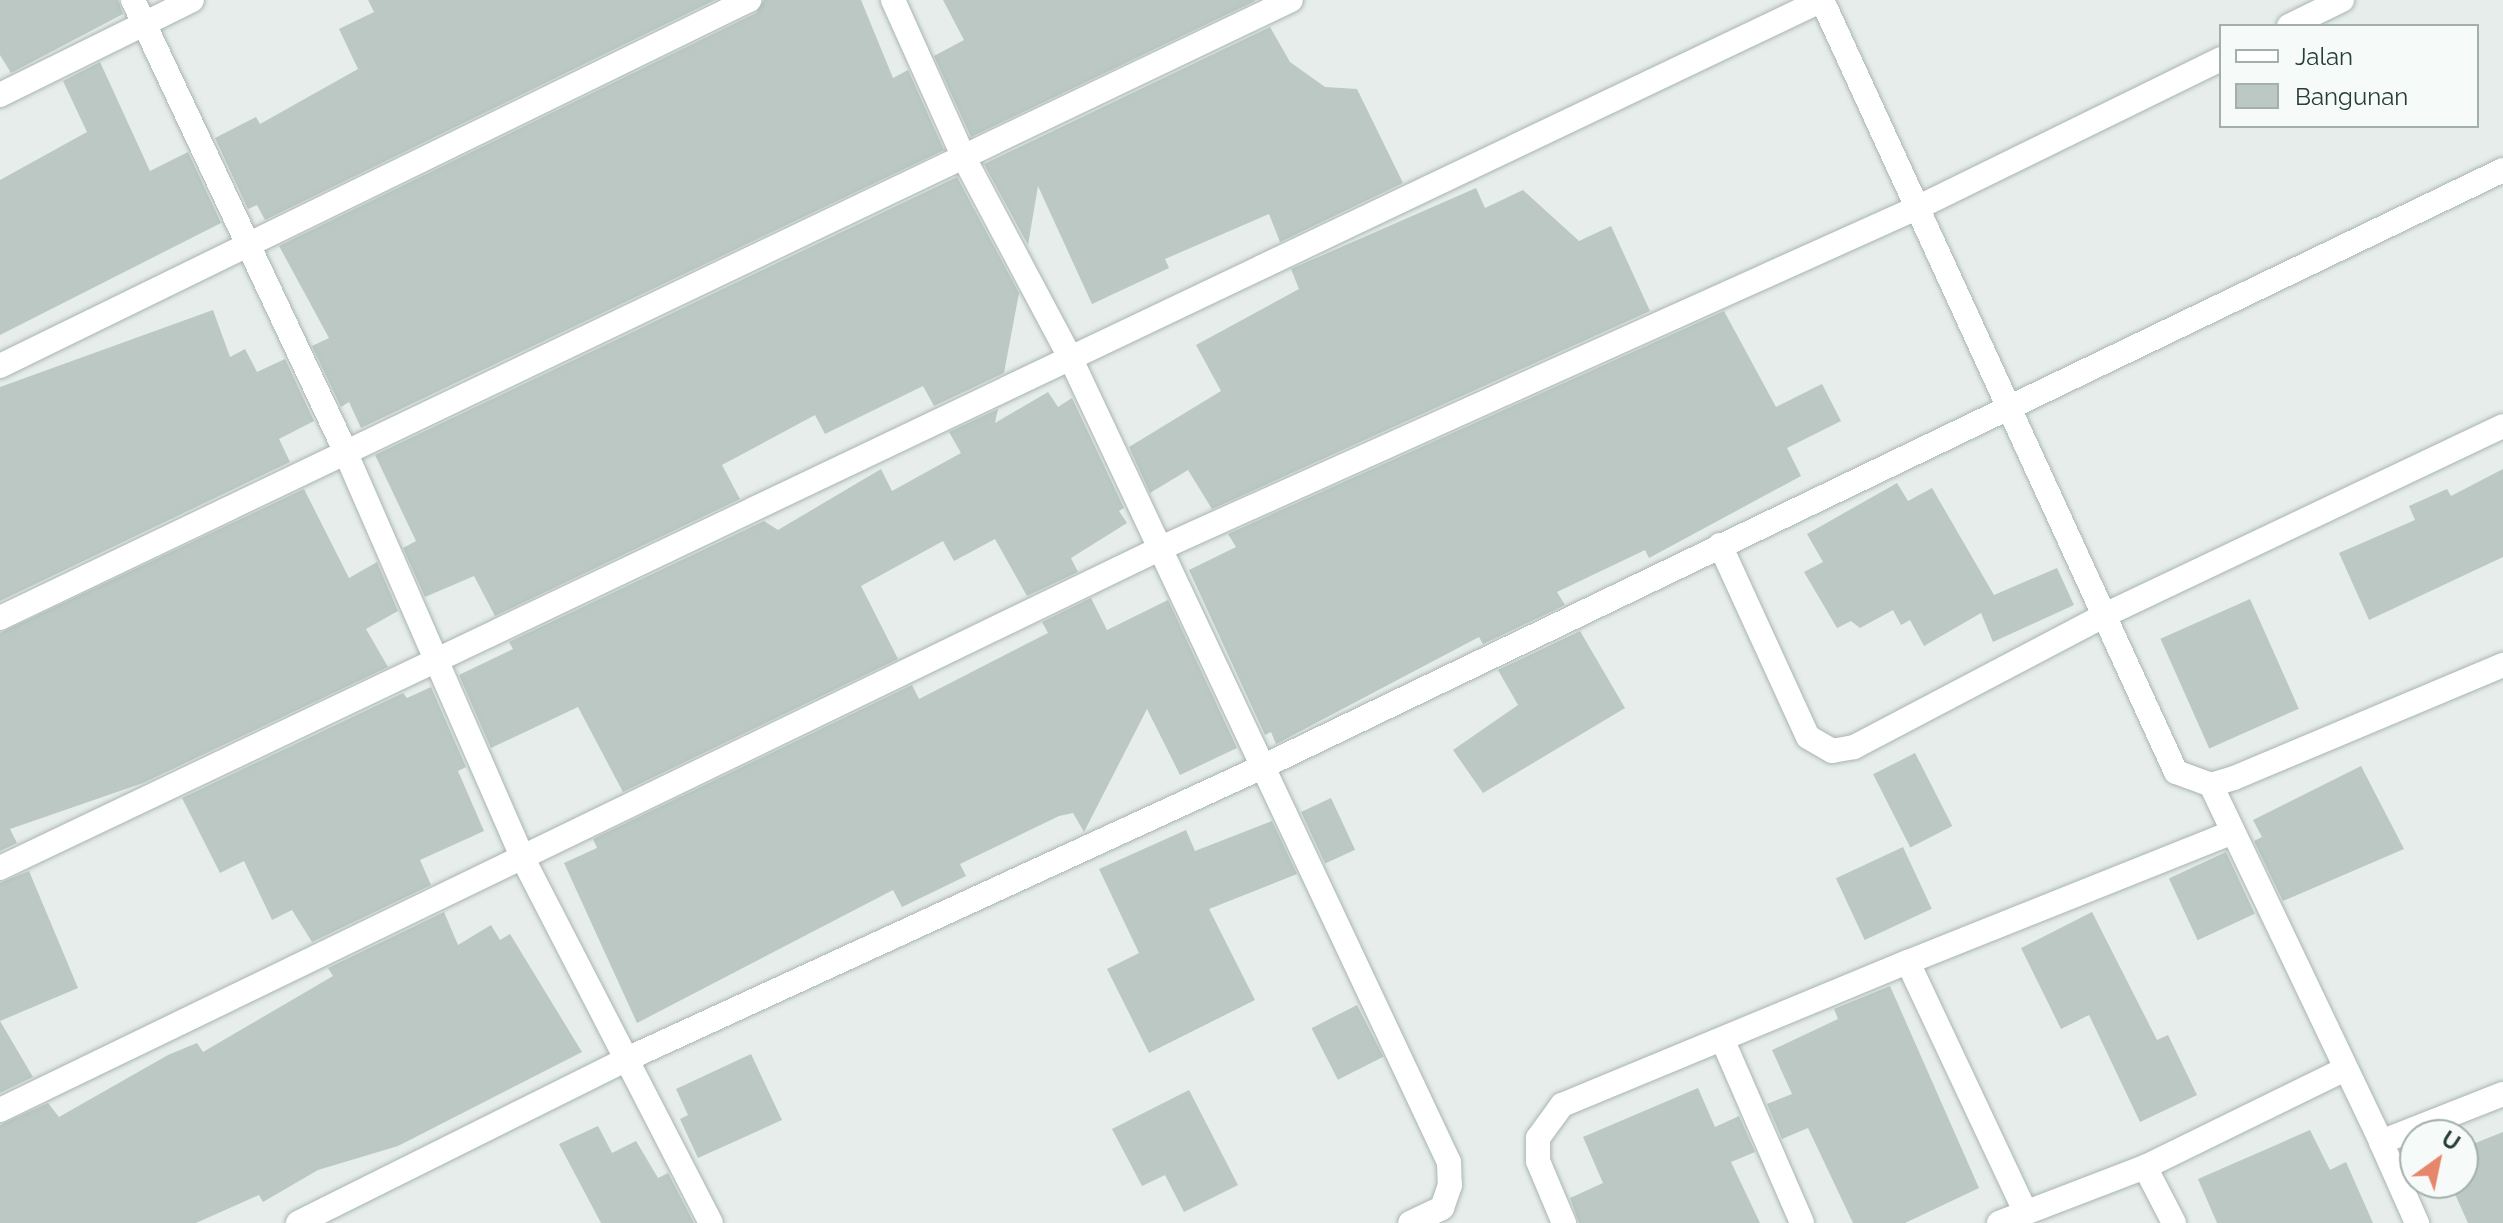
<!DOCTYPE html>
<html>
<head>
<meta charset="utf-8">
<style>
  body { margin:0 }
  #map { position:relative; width:2503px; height:1223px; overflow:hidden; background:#e6edea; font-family:Raleway,sans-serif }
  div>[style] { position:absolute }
  .building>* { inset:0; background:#bbc8c3; transform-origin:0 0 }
  .roads { filter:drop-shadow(0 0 2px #a9b5b1) drop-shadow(0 0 2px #a9b5b1) }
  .street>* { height:24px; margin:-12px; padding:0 12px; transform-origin:12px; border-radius:12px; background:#fff }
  span { translate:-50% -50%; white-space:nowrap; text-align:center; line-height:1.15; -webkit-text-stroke:6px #f6faf8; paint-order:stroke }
  .legend { position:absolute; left:2219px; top:24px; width:260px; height:104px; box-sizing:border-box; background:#f6faf8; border:2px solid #a3afab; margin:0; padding:10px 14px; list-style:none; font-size:24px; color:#263e37 }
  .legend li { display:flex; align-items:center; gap:16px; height:40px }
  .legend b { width:40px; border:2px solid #a3afab }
  .north { position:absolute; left:2399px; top:1119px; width:80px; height:80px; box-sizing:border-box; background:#f6faf8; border:2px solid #a3afab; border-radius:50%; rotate:33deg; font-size:22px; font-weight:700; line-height:32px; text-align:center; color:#263e37 }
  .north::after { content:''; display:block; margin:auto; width:28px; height:36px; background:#e6876b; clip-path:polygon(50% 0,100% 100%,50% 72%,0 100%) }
</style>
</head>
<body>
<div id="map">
  <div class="building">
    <div style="clip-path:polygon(0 0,118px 0,123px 14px,11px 73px,0 55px)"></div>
    <div style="clip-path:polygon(368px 0,715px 0,265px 220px,257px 205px,248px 209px,215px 138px,256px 117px,260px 124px,358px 69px,339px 29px,374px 12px)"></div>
    <div style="clip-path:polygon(764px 0,861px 0,893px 78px,908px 70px,944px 150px,361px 428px,349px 402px,341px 407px,312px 346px,329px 338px,279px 246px,756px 13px)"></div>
    <div style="clip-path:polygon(943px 0,1255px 0,1255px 1px,971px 137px,934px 56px,964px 40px)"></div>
    <div style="clip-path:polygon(1270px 27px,1290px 62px,1325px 87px,1357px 89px,1403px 183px,1280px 242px,1269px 214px,1165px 259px,1169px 268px,1092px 304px,1038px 186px,1028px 245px,984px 164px)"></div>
    <div style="clip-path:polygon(100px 62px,150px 171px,188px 152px,221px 223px,0 335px,0 180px,87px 132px,63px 81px)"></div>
    <div style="clip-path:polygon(957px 177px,1019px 293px,1004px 373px,934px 406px,923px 386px,825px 434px,815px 415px,722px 465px,740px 499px,495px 616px,474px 576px,425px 597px,403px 548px,416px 541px,375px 455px)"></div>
    <div style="clip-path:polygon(1476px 188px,1485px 208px,1523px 190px,1579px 241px,1611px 226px,1650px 311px,1212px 509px,1188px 470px,1150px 493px,1129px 447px,1221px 391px,1196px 345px,1299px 289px,1291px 269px)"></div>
    <div style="clip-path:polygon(213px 310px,230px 357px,245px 349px,257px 372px,285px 359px,314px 421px,279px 439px,290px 462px,0 601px,0 387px)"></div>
    <div style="clip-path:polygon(1724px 311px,1776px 407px,1822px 384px,1841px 421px,1787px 448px,1801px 476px,1649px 558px,1645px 550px,1557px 592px,1565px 605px,1483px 644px,1479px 637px,1276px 744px,1271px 732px,1265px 735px,1189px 570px,1236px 547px,1228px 534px)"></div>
    <div style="clip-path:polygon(1048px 392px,1058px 407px,1072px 398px,1124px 508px,1119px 511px,1127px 523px,1071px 558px,1078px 572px,1027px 596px,995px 539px,954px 561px,943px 541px,861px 586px,898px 659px,623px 792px,578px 707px,491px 748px,459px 675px,513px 649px,509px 642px,764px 521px,778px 530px,881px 469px,892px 491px,961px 453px,949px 432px,998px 409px,995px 423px)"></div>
    <div style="clip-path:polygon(2503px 469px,2503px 557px,2369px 620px,2339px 553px,2415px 520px,2409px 506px,2447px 489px,2451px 496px)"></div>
    <div style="clip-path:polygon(1897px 483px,1908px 501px,1932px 488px,1994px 595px,2057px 568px,2074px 605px,1993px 642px,1981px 613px,1924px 646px,1910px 620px,1901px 625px,1893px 610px,1860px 628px,1851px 621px,1837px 628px,1804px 572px,1823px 562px,1807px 534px)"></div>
    <div style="clip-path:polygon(304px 489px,349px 578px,377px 562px,398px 611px,366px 629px,388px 667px,143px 783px,10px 829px,17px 843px,0 851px,0 633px)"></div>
    <div style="clip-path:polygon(1091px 598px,1107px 630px,1168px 600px,1237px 748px,1180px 775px,1147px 709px,1084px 832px,1073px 813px,1059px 816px,960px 864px,966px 876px,902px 907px,893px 890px,637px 1023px,564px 863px,597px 848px,593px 839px,912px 685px,919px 699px,1048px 633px,1042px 622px)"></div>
    <div style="left:2250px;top:599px;width:120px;height:98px;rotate:66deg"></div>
    <div style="clip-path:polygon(1580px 631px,1625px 708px,1483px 793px,1453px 750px,1518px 705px,1498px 670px)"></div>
    <div style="clip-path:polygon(431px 687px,466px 767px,458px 771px,484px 831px,420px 860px,431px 885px,312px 942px,292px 910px,272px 920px,244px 861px,220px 873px,182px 798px,403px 693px,407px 698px)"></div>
    <div style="left:1915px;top:753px;width:82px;height:47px;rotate:63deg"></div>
    <div style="clip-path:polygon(2361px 766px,2404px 849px,2283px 901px,2254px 841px,2262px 837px,2253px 820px)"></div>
    <div style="left:1331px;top:798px;width:57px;height:33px;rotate:65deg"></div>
    <div style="clip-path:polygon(1272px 821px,1297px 874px,1209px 909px,1255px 1000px,1149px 1053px,1107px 969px,1139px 953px,1099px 869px,1186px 830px,1195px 851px)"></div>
    <div style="left:1903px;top:847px;width:68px;height:74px;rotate:65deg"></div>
    <div style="left:2226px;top:852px;width:68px;height:63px;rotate:65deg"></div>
    <div style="clip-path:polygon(29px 871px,78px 988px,0 1021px,33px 1077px,0 1093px,0 883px)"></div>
    <div style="clip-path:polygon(444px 912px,458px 945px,491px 925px,500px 940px,510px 934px,582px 1052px,398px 1146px,318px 1170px,263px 1202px,259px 1195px,196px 1223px,0 1223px,0 1125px,48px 1103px,59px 1117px,168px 1055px,197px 1043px,203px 1052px,333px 976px,328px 968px)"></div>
    <div style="clip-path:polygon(2092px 912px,2157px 1040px,2168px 1035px,2197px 1095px,2140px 1122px,2089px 1015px,2061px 1029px,2021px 948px)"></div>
    <div style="clip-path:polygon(1890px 986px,1979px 1188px,1905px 1223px,1853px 1223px,1808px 1128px,1782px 1139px,1767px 1104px,1792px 1094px,1772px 1050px,1838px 1019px,1834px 1009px)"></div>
    <div style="left:1357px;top:1005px;width:58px;height:51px;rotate:63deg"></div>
    <div style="clip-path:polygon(751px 1054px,782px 1120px,698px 1158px,680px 1119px,688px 1115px,676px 1089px)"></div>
    <div style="clip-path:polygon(1698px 1088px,1715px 1127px,1739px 1116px,1755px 1152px,1731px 1162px,1760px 1223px,1579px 1223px,1570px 1198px,1603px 1183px,1583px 1137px)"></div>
    <div style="clip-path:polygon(1189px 1090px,1238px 1185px,1184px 1212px,1165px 1175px,1142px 1186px,1112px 1129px)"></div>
    <div style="clip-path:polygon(598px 1126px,612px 1153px,636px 1141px,658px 1178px,668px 1173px,694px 1223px,601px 1223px,559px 1144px)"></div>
    <div style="clip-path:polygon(2310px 1130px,2330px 1170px,2346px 1162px,2373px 1223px,2217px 1223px,2198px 1179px)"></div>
    <div style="clip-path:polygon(2503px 1132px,2503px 1223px,2468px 1223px,2450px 1183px,2463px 1183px,2463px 1148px)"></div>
  </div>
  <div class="roads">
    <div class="street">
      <div style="left:133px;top:0;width:496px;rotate:64.8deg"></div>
      <div style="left:344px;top:449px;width:443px;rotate:66.4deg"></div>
      <div style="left:521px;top:855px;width:414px;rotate:62.7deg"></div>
      <div style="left:893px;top:0;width:171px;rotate:65.8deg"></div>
      <div style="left:963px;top:156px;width:225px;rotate:62deg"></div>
      <div style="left:1069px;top:355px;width:892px;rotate:64.79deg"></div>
      <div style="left:1449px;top:1162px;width:23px;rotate:88deg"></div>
      <div style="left:1450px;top:1185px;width:24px;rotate:109deg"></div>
      <div style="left:1442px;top:1208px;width:35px;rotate:155deg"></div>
      <div style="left:1822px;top:0;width:849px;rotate:65.37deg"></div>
      <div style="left:2176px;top:772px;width:37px;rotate:20deg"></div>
      <div style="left:2211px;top:785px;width:24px;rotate:-17deg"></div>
      <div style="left:2234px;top:778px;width:292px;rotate:-22.8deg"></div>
      <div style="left:2289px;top:26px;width:59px;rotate:-26.1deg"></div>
      <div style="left:0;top:95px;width:214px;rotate:-26.3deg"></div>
      <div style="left:0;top:366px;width:834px;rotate:-26.04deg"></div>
      <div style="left:1720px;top:545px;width:211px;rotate:65.4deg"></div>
      <div style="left:1808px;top:737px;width:28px;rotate:30deg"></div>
      <div style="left:1832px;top:751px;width:22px;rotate:-10deg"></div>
      <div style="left:1854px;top:747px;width:286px;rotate:-27.7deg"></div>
      <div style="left:2107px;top:614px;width:438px;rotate:-25.4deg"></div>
      <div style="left:0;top:618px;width:1431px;rotate:-25.58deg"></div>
      <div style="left:2211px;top:785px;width:395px;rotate:64.5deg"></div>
      <div style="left:2381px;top:1142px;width:131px;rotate:-21.5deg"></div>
      <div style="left:0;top:868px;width:2018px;rotate:-25.47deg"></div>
      <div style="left:1723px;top:1041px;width:198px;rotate:66.5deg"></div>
      <div style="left:0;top:1110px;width:1290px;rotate:-25.83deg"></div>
      <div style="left:1161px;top:548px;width:833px;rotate:-24.23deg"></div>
      <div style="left:1921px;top:206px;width:334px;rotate:-26.1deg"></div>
      <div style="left:2381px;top:1142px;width:89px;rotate:66deg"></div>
      <div style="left:2145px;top:1167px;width:63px;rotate:62.6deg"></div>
      <div style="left:2025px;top:1211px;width:275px;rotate:-115.2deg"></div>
      <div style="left:1908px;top:962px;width:350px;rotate:-21.8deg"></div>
      <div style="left:298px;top:1223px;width:368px;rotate:-26.5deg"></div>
      <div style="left:627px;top:1059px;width:699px;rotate:-24.69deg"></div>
      <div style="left:1262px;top:767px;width:1377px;rotate:-25.69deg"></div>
      <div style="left:1564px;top:1223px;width:67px;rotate:-112.8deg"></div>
      <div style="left:1538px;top:1161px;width:23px;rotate:-90deg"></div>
      <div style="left:1538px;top:1138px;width:41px;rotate:-54deg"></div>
      <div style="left:1562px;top:1105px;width:374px;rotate:-22.5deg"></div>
      <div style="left:1999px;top:1223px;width:156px;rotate:-21deg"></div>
      <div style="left:2145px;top:1167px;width:220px;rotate:-26.1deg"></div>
    </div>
  </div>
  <ul class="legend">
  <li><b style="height:10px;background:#fff"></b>Jalan</li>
  <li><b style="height:22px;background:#bbc8c3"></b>Bangunan</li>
  </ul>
  <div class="north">U</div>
</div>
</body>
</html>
